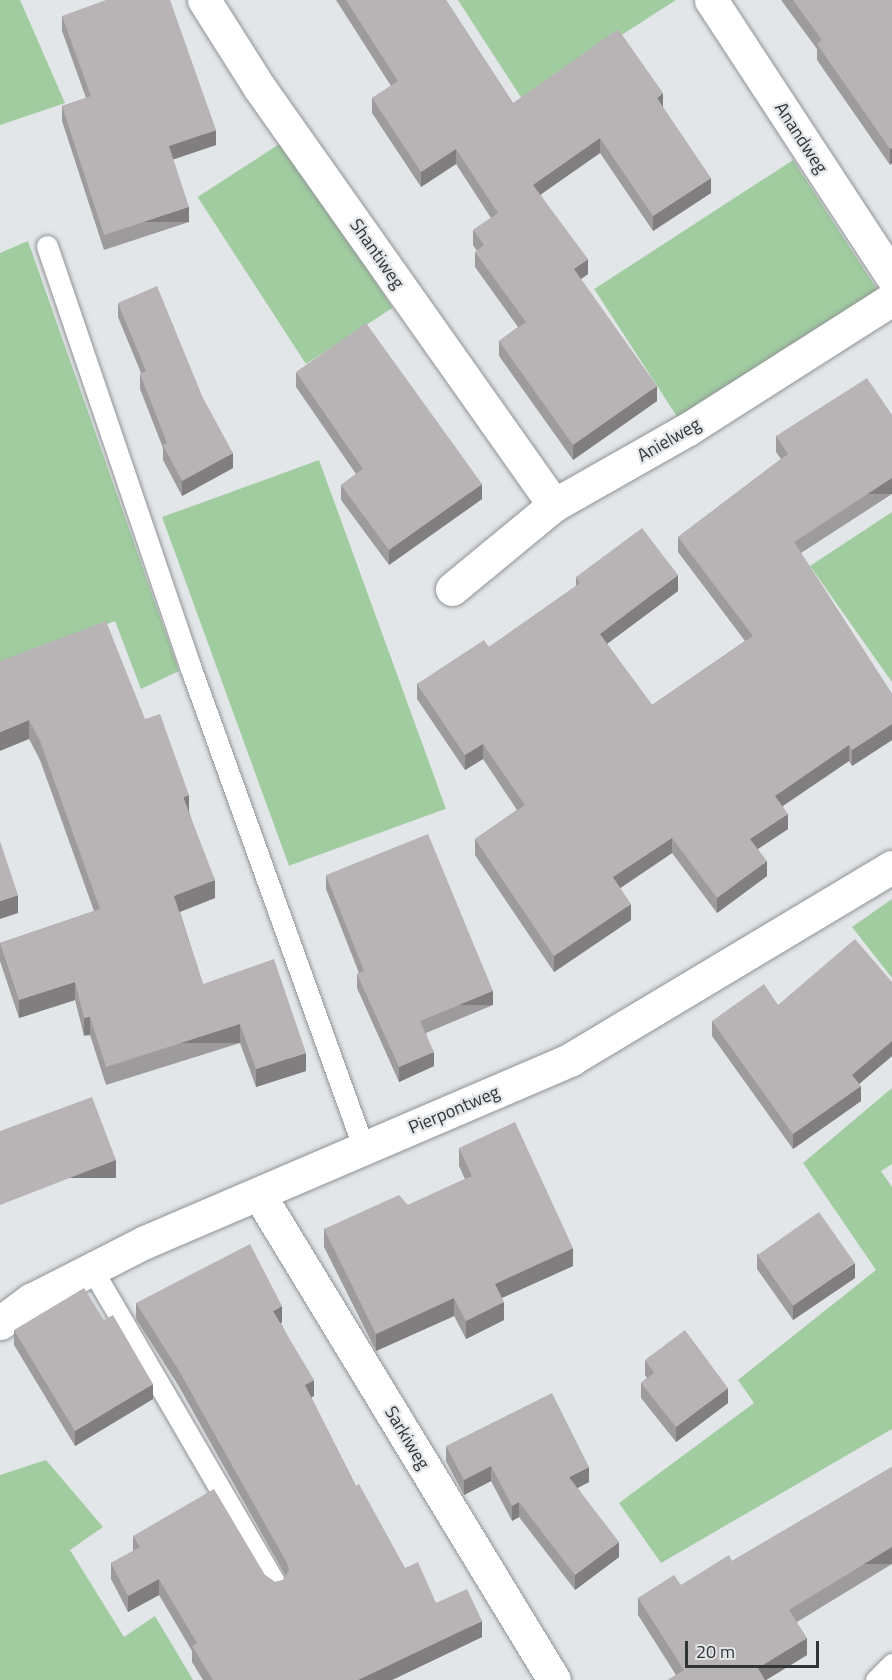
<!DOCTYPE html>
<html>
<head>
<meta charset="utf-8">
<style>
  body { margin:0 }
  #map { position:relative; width:892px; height:1680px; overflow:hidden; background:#e3e6e9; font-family:"Titillium Web",sans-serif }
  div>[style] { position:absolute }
  .green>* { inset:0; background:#a0cca0; transform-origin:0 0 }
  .roads { filter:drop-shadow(0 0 2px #909395) drop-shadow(0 0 2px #909395) }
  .lane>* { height:21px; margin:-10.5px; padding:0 10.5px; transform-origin:10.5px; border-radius:10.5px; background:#fff }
  .street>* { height:33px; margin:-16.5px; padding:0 16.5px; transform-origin:16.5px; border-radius:16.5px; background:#fff }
  .wall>* { inset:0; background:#9e9b9d }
  .shaded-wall>* { inset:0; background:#817e7f; transform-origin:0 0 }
  .building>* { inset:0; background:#b8b4b6; transform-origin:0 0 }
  span { translate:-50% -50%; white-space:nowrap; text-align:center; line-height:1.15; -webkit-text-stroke:4.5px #e3e6e9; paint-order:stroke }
  .street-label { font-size:18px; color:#323334 }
  .scale { position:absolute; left:685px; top:1641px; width:134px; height:27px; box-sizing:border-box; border:3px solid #323334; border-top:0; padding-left:8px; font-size:18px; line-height:21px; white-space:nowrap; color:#323334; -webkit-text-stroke:4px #e3e6e9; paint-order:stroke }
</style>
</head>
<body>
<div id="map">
  <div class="green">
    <div style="clip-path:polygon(0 0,20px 0,65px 103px,0 125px)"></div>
    <div style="clip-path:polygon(458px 0,676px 0,522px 99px)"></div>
    <div style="left:284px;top:141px;width:199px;height:103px;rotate:57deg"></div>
    <div style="left:793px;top:160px;width:159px;height:237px;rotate:57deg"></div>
    <div style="clip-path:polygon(28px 241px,179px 671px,141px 689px,115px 621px,0 666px,0 253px)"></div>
    <div style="left:319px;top:460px;width:371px;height:167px;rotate:70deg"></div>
    <div style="clip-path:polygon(892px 512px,892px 682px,810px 566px)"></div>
    <div style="clip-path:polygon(892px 899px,892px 978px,852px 927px)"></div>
    <div style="clip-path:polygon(892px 1088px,892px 1164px,881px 1171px,892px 1187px,892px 1429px,661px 1563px,619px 1503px,754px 1403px,738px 1380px,876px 1270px,803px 1163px)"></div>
    <div style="clip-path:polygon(46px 1460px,103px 1527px,70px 1550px,124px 1637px,155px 1616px,193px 1680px,0 1680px,0 1475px)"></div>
  </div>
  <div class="roads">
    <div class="lane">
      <div style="left:47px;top:246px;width:444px;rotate:71.2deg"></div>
      <div style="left:190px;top:666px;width:513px;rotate:70.19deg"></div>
      <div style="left:92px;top:1269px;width:366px;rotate:59.8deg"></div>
      <div style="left:876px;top:1680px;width:23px;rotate:-45deg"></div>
    </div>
    <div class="street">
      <div style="left:204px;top:0;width:103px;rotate:57.7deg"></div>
      <div style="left:259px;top:87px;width:512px;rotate:54.79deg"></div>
      <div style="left:711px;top:0;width:331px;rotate:56.8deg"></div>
      <div style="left:452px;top:589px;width:132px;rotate:-39.5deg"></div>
      <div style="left:554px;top:505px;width:154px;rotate:-29.6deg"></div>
      <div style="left:688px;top:429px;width:242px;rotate:-32.5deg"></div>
      <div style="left:260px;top:1196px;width:566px;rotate:58.72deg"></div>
      <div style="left:0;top:1323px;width:39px;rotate:-37deg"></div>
      <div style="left:31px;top:1300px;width:128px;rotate:-27deg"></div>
      <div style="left:145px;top:1242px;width:464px;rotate:-23.2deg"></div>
      <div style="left:571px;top:1059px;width:374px;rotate:-30.9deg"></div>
    </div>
  </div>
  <div class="wall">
    <div style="clip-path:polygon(336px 0,446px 0,513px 103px,663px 108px,711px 193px,653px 231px,600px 153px,540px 194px,588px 274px,581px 279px,657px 401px,573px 460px,499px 356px,499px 341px,518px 327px,475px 267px,475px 252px,477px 251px,473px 245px,473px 230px,491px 218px,456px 164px,421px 187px,372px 113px,372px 98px,391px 86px)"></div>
    <div style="clip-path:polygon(781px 0,892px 0,892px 163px,890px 165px,817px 60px,817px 49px)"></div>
    <div style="clip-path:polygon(62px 16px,216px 145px,173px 159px,189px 222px,104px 250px,62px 121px,62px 106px,86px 98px,62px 31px)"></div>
    <div style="clip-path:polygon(118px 303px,203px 398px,233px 468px,182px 496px,163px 460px,163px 448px,140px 389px,140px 374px,141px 373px,118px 317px)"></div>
    <div style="clip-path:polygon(296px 372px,482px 499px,389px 565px,341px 500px,341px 485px,356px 474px,296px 387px)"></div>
    <div style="clip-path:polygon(892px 415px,892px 494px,801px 553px,892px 694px,892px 740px,852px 766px,849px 761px,783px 806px,788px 829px,758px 849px,767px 876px,717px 913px,672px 853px,620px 888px,631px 920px,554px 972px,475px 855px,475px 839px,517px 810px,483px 759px,465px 770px,417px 699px,417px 684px,489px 647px,576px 586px,576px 577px,678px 591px,607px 644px,652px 705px,745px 641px,678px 552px,678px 537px,781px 459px,776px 452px,776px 436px)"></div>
    <div style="clip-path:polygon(0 661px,145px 719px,189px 811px,215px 898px,180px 912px,203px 984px,306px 1071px,256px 1087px,240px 1043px,106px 1085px,90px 1035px,84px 1036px,75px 1000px,19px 1018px,0 961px,0 943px,94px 911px,40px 760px,29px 739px)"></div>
    <div style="clip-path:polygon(326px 875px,493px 1005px,426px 1033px,434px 1066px,399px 1082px,357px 988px,357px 974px,359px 973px,326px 889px)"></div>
    <div style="clip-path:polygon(892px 982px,892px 1056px,859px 1084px,861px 1101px,793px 1149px,712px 1036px,712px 1021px,778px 1005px)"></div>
    <div style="clip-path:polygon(459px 1148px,573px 1266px,502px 1298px,504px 1320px,466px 1339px,454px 1316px,376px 1351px,324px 1247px,324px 1229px,408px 1205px,465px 1179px,459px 1166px)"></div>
    <div style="clip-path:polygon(757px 1254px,855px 1278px,793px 1320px,757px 1269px)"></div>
    <div style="clip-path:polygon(136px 1303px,282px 1322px,281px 1323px,314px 1396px,311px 1397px,356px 1486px,405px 1568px,436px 1603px,482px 1637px,392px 1680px,203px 1680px,192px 1662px,192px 1651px,159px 1595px,128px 1612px,111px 1579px,111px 1563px,133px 1551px,133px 1536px,265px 1575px,275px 1582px,283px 1580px,285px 1575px,178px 1385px,136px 1319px)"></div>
    <div style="clip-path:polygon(14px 1330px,153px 1399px,75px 1446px,14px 1345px)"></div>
    <div style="clip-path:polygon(645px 1360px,728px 1403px,676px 1442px,641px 1398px,641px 1383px,647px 1378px,645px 1375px)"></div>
    <div style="clip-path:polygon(446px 1446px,589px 1482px,578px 1488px,619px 1557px,575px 1590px,519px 1517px,512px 1521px,491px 1481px,464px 1495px,446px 1461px)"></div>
    <div style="clip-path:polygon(892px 1467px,892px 1564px,797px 1622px,807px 1655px,766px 1680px,668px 1680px,676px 1675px,638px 1615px,638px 1598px,681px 1585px,732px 1561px)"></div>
  </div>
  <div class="shaded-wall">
    <div style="clip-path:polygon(663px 93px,663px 108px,657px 98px)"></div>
    <div style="clip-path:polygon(216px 130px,216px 145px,169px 161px,169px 146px)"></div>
    <div style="clip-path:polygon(600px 138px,600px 153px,533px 200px,533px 185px)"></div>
    <div style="clip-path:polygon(892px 148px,892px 163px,890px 165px,890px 149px)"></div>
    <div style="clip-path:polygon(456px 149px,456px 164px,421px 187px,421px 172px)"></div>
    <div style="clip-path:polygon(711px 178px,711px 193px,653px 231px,653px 216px)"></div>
    <div style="left:189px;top:207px;width:15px;height:89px;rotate:90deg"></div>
    <div style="clip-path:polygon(588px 259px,588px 274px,574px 284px,574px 269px)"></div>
    <div style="clip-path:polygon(657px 386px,657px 401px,573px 460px,573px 445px)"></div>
    <div style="clip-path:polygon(233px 453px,233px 468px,182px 496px,182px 481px)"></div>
    <div style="left:892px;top:478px;width:16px;height:117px;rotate:90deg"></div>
    <div style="clip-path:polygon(482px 484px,482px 499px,389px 565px,389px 550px)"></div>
    <div style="clip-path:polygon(678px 575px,678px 591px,600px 649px,600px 634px)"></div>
    <div style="clip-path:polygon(29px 720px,29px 739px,0 751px,0 732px)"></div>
    <div style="clip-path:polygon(892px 724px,892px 740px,852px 766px,852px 750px)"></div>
    <div style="clip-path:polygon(483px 744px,483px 759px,465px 770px,465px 755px)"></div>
    <div style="clip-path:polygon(849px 745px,849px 761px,775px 811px,775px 796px)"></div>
    <div style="clip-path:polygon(189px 795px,189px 813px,183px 797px)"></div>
    <div style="clip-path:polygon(788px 814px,788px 829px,750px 854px,750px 839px)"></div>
    <div style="clip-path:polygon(672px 838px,672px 853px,613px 893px,613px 877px)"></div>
    <div style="clip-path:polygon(767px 861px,767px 876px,717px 913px,717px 898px)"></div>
    <div style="clip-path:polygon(215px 880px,215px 898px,174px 914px,174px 896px)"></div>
    <div style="clip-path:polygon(18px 895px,18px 913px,0 919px,0 901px)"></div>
    <div style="clip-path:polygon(631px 904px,631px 920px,554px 972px,554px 956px)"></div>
    <div style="clip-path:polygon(75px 982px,75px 1000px,19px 1018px,19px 1000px)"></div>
    <div style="left:493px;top:991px;width:14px;height:79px;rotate:90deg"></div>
    <div style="left:90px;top:1017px;width:18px;height:6px;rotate:90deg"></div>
    <div style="left:240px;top:1024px;width:19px;height:141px;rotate:90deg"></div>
    <div style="clip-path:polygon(892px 1041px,892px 1056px,852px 1090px,852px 1075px)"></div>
    <div style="clip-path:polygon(434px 1052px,434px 1066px,399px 1082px,399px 1067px)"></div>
    <div style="clip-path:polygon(306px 1053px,306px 1071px,256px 1087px,256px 1069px)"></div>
    <div style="clip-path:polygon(861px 1086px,861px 1101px,793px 1149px,793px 1134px)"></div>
    <div style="left:116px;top:1160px;width:18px;height:124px;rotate:90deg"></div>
    <div style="clip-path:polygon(573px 1248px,573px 1266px,495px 1301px,495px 1284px)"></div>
    <div style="clip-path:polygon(855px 1263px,855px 1278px,793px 1320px,793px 1305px)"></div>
    <div style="clip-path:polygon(454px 1298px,454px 1316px,376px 1351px,376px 1334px)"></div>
    <div style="clip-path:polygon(504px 1302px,504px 1320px,466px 1339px,466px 1321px)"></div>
    <div style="clip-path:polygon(282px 1306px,282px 1322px,273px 1327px,273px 1311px)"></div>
    <div style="clip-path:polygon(314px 1380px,314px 1396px,305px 1401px,305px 1385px)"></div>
    <div style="clip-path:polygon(153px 1384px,153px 1399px,75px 1446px,75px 1431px)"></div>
    <div style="clip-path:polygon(728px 1388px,728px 1403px,676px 1442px,676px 1427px)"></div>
    <div style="clip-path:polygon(491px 1466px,491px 1481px,464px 1495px,464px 1480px)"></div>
    <div style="clip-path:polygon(589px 1467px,589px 1482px,569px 1492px,569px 1477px)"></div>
    <div style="clip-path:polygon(519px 1502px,519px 1517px,512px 1521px,512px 1506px)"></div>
    <div style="clip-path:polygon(619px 1542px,619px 1557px,575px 1590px,575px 1575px)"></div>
    <div style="left:892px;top:1547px;width:17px;height:121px;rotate:90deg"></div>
    <div style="clip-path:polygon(159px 1579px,159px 1595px,128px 1612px,128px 1596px)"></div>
    <div style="clip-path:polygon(482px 1621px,482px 1637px,392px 1680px,358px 1680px)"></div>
    <div style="clip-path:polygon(807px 1638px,807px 1655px,766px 1680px,758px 1680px,758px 1668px)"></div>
  </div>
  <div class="building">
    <div style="clip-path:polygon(106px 0,170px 0,216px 130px,169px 146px,189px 207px,104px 235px,62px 106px,91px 96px,62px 16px)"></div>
    <div style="clip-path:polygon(346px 0,446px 0,513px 103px,618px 29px,663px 93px,657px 98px,711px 178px,653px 216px,600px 138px,533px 185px,588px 259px,574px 269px,657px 386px,573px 445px,499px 341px,526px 322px,475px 252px,484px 245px,473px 230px,498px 213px,456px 149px,421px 172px,372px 98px,398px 81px)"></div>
    <div style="clip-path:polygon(793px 0,892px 0,892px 148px,890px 149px,817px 44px,822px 40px)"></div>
    <div style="clip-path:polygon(157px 286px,203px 398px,233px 453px,182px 481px,163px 445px,167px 443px,140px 374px,146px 371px,118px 303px)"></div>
    <div style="clip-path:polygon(366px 323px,482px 484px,389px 550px,341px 485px,363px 469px,296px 372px)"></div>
    <div style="clip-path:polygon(867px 378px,892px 415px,892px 478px,794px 542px,892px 694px,892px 724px,852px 750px,849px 745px,775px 796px,788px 814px,750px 839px,767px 861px,717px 898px,672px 838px,613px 877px,631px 904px,554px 956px,475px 839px,525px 805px,483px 744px,465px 755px,417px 684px,484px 640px,489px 647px,580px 583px,576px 577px,642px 528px,678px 575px,600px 634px,652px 705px,753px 636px,678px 537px,788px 454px,776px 436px)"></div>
    <div style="clip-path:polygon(106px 621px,145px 719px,160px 714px,189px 795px,183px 797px,215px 880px,174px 896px,203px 984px,274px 959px,306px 1053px,256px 1069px,240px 1024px,106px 1067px,90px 1017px,84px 1018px,75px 982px,19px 1000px,0 943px,100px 909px,40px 741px,29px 720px,0 732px,0 661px)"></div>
    <div style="clip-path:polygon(428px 834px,493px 991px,420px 1021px,434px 1052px,399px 1067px,357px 974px,364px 971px,326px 875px)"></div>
    <div style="clip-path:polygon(0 841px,18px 895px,0 901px)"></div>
    <div style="clip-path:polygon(855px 939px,892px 982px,892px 1041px,852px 1075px,861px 1086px,793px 1134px,712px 1021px,764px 984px,778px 1005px)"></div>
    <div style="clip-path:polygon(92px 1097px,116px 1160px,0 1205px,0 1131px)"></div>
    <div style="clip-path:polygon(515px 1122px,573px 1248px,495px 1284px,504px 1302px,466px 1321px,454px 1298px,376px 1334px,324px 1229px,399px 1195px,408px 1205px,472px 1176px,459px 1148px)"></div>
    <div style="left:819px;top:1212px;width:62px;height:75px;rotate:55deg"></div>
    <div style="clip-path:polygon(250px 1244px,282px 1306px,273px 1311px,314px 1380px,305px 1385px,356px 1486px,359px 1484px,405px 1568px,418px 1562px,436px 1603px,467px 1589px,482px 1621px,358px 1680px,213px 1680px,192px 1646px,197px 1643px,159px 1579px,128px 1596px,111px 1563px,140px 1547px,133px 1536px,214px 1489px,265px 1575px,275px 1582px,283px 1580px,289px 1570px,287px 1563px,178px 1369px,136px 1303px)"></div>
    <div style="clip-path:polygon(84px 1288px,104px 1320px,113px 1315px,153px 1384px,75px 1431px,14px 1330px)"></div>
    <div style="clip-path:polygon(685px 1330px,728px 1388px,676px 1427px,641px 1383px,654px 1373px,645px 1360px)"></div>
    <div style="clip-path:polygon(552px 1393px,589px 1467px,569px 1477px,619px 1542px,575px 1575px,519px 1502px,512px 1506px,491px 1466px,464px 1480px,446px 1446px)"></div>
    <div style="clip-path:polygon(892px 1467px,892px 1547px,789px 1610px,807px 1638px,758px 1668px,765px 1680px,668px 1680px,684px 1670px,638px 1598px,674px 1575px,681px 1585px,729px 1555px,732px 1561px)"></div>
  </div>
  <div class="street-label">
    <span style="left:801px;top:138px;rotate:57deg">Anandweg</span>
    <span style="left:377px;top:254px;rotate:55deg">Shantiweg</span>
    <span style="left:669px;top:440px;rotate:-30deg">Anielweg</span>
    <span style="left:454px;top:1110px;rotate:-23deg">Pierpontweg</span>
    <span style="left:407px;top:1438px;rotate:59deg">Sarkiweg</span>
  </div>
  <div class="scale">20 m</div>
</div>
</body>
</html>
